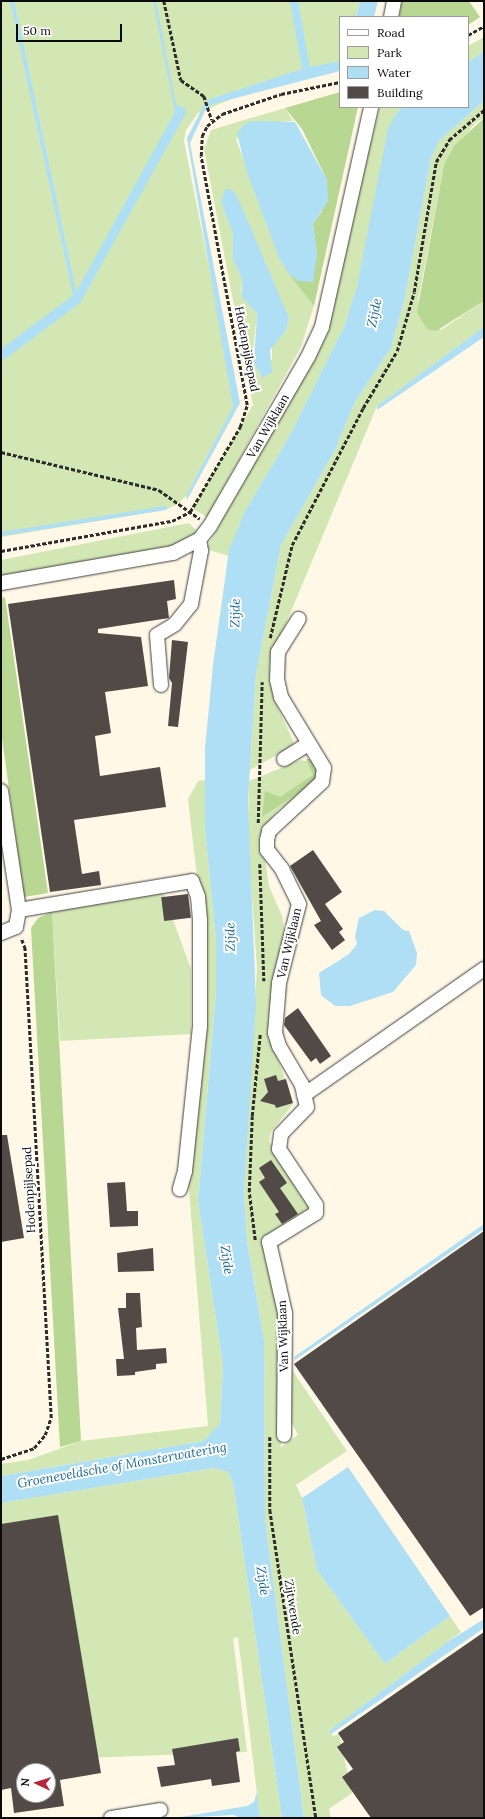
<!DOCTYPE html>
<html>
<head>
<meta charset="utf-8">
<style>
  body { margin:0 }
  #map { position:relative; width:485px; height:1819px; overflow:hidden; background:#fff8e7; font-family:Lora,serif }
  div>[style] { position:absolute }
  .green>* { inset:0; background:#d2e7b3 }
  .forest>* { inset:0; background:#b7d793 }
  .water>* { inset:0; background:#aedff4 }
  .stream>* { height:4px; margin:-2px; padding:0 2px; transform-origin:2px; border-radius:2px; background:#aedff4 }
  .building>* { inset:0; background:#524a47; transform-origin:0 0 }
  .path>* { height:2.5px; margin-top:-1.25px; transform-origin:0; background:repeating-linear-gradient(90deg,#2c2c2c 0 4px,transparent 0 6px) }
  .roads { filter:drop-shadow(0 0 1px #3d3d3d) drop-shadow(0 0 1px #3d3d3d) }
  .minor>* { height:14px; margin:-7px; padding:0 7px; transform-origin:7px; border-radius:7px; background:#fff }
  span { translate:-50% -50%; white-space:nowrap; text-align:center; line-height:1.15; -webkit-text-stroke:4px #fff; paint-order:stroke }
  .street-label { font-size:12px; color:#0a0a0a }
  .water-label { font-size:13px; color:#176a98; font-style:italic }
  .frame { position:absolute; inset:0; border:2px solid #0a0a0a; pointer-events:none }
  .legend { position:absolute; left:339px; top:16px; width:130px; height:92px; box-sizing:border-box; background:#fff; border:1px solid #9d9d9d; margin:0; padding:5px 7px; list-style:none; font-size:12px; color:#0a0a0a }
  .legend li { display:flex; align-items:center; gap:8px; height:20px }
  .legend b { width:20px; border:1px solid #9d9d9d }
  .north { position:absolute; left:16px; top:1763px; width:40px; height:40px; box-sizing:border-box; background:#fff; border:1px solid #9d9d9d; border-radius:50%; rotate:274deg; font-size:11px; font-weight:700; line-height:16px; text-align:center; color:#0a0a0a }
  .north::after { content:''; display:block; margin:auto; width:14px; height:18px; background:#b62638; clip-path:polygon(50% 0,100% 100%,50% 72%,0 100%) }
  .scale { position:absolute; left:16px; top:24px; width:106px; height:18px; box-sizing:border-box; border:2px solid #0a0a0a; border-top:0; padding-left:5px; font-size:12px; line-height:14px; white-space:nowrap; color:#0a0a0a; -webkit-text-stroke:3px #fff; paint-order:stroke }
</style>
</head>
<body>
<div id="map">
  <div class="green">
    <div style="clip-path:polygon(1px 1px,360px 1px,356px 17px,340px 17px,340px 61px,303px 69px,198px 113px,186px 130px,184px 141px,236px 403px,186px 496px,178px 504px,165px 510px,1px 537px)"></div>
    <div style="clip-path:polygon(484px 37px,484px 51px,468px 62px,468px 46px)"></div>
    <div style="clip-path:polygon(484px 101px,484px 118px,475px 123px,444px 165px,418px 301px,441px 330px,484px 301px,484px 327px,377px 406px,269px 664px,276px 704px,295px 745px,250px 770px,256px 675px,281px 545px,335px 450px,355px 402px,391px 348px,405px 298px,431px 158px,440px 140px)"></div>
    <div style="clip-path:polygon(380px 107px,402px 107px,394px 117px,357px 286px,344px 327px,290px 435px,244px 513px,228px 556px,206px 549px,317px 348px)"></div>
    <div style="clip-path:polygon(evenodd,285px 108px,293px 121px,264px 123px,236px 139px,279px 258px,314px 306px,301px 347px,207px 517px,192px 508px,253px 405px,204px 149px,211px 130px,285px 108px,221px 202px,260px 254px,289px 318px,286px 330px,272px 345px,272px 359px,260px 376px,253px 351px,257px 314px,241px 291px,242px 279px,233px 259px,233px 234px,221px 202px)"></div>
    <div style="clip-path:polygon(189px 523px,198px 532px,186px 548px,1px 581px,1px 560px)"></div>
    <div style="clip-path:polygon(301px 760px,310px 762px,316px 770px,306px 792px,279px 809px,265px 826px,264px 852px,269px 886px,282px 916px,286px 936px,272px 987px,268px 1029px,293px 1104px,271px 1132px,269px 1141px,309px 1208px,267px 1238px,283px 1342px,281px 1447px,298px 1435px,287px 1413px,286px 1361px,347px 1451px,296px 1485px,302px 1498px,317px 1570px,385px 1664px,450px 1616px,461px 1632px,329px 1731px,333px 1736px,339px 1734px,352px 1793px,329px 1809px,331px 1818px,304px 1818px,265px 1518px,264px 1340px,247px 1240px,244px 1192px,257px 968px,248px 836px,249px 781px)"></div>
    <div style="clip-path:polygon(205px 780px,205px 829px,216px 940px,216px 992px,198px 1201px,223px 1365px,220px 1423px,204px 1441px,1px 1476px,1px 1464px,28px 1460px,81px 1441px,208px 1426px,188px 1177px,198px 886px,188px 799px,198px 781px)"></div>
    <div style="clip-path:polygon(163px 892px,191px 969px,191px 1034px,60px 1041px,52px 912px)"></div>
    <div style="clip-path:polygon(215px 1468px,228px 1472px,233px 1482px,282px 1818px,260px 1818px,238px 1637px,233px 1638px,247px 1752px,1px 1761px,1px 1503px)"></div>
  </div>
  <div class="forest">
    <div style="clip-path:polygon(402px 1px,469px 1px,480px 17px,468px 25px,468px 17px,399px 17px)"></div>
    <div style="clip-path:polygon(340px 92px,340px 107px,358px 107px,314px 306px,289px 274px,299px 281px,317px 256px,313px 224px,322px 211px,327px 180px,302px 129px,285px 108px)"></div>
    <div style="clip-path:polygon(484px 118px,484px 301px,436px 331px,427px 329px,417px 312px,444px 165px,454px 146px)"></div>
    <div style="clip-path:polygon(5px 597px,48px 893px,24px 897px,1px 731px,1px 598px)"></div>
    <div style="clip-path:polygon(306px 759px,311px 759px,319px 779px,262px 817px,265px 791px,280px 797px,313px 775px)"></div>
    <div style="clip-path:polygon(52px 912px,81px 1441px,60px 1447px,31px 928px,38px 918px)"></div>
  </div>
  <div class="water">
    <div style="clip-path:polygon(153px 1px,156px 1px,176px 105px,185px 108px,186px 113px,80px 303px,1px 362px,1px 349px,75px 294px,175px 112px)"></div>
    <div style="clip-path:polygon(290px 1px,298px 1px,310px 67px,340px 61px,340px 71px,213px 104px,205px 111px,190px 143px,240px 403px,187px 500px,186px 496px,233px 407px,187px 138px,204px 105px,210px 99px,302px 69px)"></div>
    <div style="clip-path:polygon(360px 1px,378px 1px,374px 17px,356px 17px)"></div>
    <div style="clip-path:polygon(484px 51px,484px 101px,440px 140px,431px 158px,405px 298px,391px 348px,355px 402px,335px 450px,281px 545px,256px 675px,248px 800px,256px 1003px,244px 1192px,247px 1241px,264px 1340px,265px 1518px,304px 1818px,282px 1818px,233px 1482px,228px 1472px,214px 1468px,1px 1503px,1px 1476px,204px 1441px,220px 1423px,223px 1365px,198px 1201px,216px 992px,216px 940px,205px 829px,205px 748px,213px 665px,229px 550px,244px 513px,290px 435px,344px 327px,357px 286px,388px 129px,394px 117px,402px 107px,468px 107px,468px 62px)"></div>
    <div style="clip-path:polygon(254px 121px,295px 122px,327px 180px,328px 201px,313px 224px,317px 255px,313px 282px,299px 281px,289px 274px,279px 258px,246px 170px,237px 133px,246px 123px)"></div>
    <div style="clip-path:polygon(225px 189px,232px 190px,237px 196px,289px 318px,286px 330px,270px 350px,272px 372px,262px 378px,254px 362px,257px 314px,242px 297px,242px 279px,233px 259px,233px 234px,221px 202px)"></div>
    <div style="clip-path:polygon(484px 327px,484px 337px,377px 410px,377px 406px)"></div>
    <div style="clip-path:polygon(375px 910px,384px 911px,403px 930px,409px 931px,417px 953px,416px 965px,393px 992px,350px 1006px,335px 1006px,321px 995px,319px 973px,349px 954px,357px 944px,355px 936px,359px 918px)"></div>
    <div style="clip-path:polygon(484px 1224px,484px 1229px,295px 1360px,294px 1357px)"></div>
    <div style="clip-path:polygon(348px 1467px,450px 1616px,385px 1664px,317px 1570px,302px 1498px)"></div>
    <div style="clip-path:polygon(484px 1619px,484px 1628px,331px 1734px,329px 1731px,449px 1641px)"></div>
    <div style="clip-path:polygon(257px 1792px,260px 1818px,240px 1818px,234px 1815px,175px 1818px,247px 1806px,254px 1802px)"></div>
  </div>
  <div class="stream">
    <div style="left:12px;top:1px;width:300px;rotate:77.9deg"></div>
    <div style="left:1px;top:534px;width:166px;rotate:-9deg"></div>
  </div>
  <div class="building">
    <div style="clip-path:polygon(174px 580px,176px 599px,167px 601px,169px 618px,98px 629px,98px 633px,141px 637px,148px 686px,105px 692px,111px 733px,95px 736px,100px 776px,160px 767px,166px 807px,74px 820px,82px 874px,99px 871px,101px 885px,50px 892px,8px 604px)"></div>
    <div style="clip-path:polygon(172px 640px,188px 642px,178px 727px,168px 726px,172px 683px,169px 678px)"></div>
    <div style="clip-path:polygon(313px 850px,342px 892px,325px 904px,343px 929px,339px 932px,345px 940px,332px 950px,314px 925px,321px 921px,290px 866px)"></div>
    <div style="left:188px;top:894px;width:24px;height:27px;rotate:83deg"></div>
    <div style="clip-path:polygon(298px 1008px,331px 1056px,320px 1064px,316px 1058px,311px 1062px,284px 1025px,285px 1018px)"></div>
    <div style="clip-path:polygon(276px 1075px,278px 1081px,286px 1079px,293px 1103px,276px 1108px,275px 1105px,260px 1101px,268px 1092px,264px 1079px)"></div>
    <div style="clip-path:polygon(1px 1135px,7px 1135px,24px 1238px,1px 1242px)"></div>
    <div style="clip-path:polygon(271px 1160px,287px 1183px,280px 1188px,298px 1214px,282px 1224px,275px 1214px,279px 1212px,259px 1182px,265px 1178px,259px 1168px)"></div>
    <div style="clip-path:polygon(125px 1182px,127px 1211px,138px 1211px,138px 1226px,110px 1227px,107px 1183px)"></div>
    <div style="clip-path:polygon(484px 1231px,484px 1607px,470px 1616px,294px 1364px)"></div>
    <div style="clip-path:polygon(153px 1248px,154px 1271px,118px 1272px,117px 1253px)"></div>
    <div style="clip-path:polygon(126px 1293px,140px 1293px,142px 1327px,136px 1328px,137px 1350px,166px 1348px,167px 1363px,156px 1364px,156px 1369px,135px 1372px,135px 1375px,117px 1376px,116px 1359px,124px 1359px,118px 1308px,126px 1308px)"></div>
    <div style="clip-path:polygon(evenodd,58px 1515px,101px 1773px,60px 1780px,64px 1806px,14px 1813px,11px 1788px,1px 1790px,1px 1524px,58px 1515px,24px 1771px,48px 1771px,48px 1795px,24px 1795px,24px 1771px)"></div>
    <div style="clip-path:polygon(484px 1632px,484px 1818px,371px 1818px,342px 1777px,353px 1769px,337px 1747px,344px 1742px,338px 1733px)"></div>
    <div style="clip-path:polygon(238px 1738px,240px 1751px,236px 1752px,240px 1782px,212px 1786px,211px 1779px,161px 1787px,157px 1767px,175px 1765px,172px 1749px)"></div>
  </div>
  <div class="path">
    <div style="left:164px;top:1px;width:81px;rotate:77.9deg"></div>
    <div style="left:181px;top:80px;width:28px;rotate:35deg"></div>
    <div style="left:204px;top:96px;width:25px;rotate:72deg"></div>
    <div style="left:468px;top:35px;width:18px;rotate:-29deg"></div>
    <div style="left:1px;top:452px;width:163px;rotate:13.5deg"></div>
    <div style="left:159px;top:490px;width:50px;rotate:35.3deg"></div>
    <div style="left:1px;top:551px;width:174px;rotate:-10deg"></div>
    <div style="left:172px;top:521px;width:20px;rotate:-27deg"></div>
    <div style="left:190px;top:512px;width:99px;rotate:-59.5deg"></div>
    <div style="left:240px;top:427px;width:23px;rotate:-72deg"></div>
    <div style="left:247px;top:405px;width:253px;rotate:-100.5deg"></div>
    <div style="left:201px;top:156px;width:20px;rotate:-87deg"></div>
    <div style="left:202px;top:136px;width:11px;rotate:-63deg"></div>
    <div style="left:207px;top:126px;width:19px;rotate:-39deg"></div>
    <div style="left:222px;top:114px;width:62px;rotate:-18.7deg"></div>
    <div style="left:281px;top:94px;width:60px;rotate:-11.5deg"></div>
    <div style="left:270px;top:638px;width:96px;rotate:-76.7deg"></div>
    <div style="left:292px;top:545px;width:154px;rotate:-62.6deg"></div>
    <div style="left:363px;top:408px;width:66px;rotate:-59.2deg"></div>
    <div style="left:397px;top:351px;width:61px;rotate:-73.9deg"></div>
    <div style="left:414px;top:292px;width:132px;rotate:-80.4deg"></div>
    <div style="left:436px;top:162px;width:26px;rotate:-59deg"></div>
    <div style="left:449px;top:140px;width:46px;rotate:-40.6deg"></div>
    <div style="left:258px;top:823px;width:141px;rotate:-88.4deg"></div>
    <div style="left:260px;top:864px;width:117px;rotate:88deg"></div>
    <div style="left:255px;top:1240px;width:48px;rotate:-97.1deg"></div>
    <div style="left:249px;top:1192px;width:76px;rotate:-87.7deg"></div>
    <div style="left:252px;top:1116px;width:82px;rotate:-84.4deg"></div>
    <div style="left:270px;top:1437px;width:73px;rotate:90deg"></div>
    <div style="left:270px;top:1510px;width:311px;rotate:81.5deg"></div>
    <div style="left:1px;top:1459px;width:35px;rotate:-18deg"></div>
    <div style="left:34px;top:1448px;width:17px;rotate:-50deg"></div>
    <div style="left:45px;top:1435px;width:18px;rotate:-71deg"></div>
    <div style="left:51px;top:1418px;width:470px;rotate:-93.2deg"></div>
    <div style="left:25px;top:949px;width:12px;rotate:-110deg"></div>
  </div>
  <div class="roads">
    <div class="minor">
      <div style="left:391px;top:17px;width:16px;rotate:-79deg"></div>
      <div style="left:1px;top:583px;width:175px;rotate:-9.9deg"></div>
      <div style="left:173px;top:553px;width:29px;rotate:-27deg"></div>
      <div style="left:199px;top:540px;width:18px;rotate:-52deg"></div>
      <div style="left:210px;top:526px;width:195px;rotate:-59.9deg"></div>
      <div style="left:308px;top:357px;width:33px;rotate:-65deg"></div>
      <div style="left:322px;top:327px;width:225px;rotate:-77.4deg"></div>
      <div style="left:161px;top:685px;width:50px;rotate:-94.6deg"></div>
      <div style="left:157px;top:635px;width:21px;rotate:-31deg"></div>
      <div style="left:175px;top:624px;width:26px;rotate:-51deg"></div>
      <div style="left:191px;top:604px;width:54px;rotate:-79.3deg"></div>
      <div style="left:201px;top:551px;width:11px;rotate:-100deg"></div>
      <div style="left:284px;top:759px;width:28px;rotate:-32deg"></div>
      <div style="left:1px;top:791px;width:120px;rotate:81.4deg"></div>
      <div style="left:19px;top:910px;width:175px;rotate:-9.5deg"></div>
      <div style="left:192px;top:881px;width:17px;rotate:69deg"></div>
      <div style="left:198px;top:897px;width:24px;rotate:85deg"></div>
      <div style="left:200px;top:921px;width:105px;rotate:90deg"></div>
      <div style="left:200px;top:1026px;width:146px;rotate:95.9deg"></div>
      <div style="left:185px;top:1171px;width:19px;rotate:106deg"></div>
      <div style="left:1px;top:933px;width:16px;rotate:-22deg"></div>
      <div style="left:16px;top:927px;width:17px;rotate:-80deg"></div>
      <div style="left:304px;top:1095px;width:220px;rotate:-35deg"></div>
      <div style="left:284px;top:1435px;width:122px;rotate:-89.5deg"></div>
      <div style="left:285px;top:1313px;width:73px;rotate:-102.7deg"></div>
      <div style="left:269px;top:1242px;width:55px;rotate:-31.7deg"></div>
      <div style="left:316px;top:1213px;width:8px;rotate:-90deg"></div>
      <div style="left:316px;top:1205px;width:67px;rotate:-123.5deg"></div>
      <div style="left:279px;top:1149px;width:15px;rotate:-82deg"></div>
      <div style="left:281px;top:1134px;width:37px;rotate:-46deg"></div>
      <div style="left:307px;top:1107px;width:23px;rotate:-103deg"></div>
      <div style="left:302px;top:1085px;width:45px;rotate:-120.5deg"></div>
      <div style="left:279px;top:1046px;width:14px;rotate:-107deg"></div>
      <div style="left:275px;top:1033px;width:50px;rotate:-85.4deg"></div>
      <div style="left:279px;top:983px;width:81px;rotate:-75.8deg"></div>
      <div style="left:299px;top:904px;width:39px;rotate:-116deg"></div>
      <div style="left:282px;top:869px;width:24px;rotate:-128deg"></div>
      <div style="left:267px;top:850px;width:10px;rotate:-90deg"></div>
      <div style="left:267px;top:840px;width:9px;rotate:-77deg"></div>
      <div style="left:269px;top:831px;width:72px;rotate:-42.8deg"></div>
      <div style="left:322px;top:782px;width:14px;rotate:-82deg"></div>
      <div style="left:324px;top:768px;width:83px;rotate:-121.2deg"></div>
      <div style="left:281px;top:697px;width:17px;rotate:-103deg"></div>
      <div style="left:277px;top:680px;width:28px;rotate:-88deg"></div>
      <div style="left:278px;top:652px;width:39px;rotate:-58deg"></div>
      <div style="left:111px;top:1818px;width:50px;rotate:-9.3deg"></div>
    </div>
  </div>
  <div class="street-label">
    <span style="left:247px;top:349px;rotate:79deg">Hodenpijlsepad</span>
    <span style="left:268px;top:426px;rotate:-60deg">Van Wijklaan</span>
    <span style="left:289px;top:943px;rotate:-77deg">Van Wijklaan</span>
    <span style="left:29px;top:1190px;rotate:-93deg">Hodenpijlsepad</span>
    <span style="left:283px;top:1336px;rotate:-92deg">Van Wijklaan</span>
    <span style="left:293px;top:1607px;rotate:81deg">Zijtwende</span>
  </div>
  <div class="water-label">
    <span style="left:375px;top:313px;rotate:-78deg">Zijde</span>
    <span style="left:236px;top:613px;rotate:-89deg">Zijde</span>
    <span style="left:231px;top:937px;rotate:-91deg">Zijde</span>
    <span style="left:226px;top:1260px;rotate:82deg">Zijde</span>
    <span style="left:122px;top:1466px;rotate:-10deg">Groeneveldsche of Monsterwatering</span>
    <span style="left:262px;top:1581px;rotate:82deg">Zijde</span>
  </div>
  <div class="frame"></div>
  <ul class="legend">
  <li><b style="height:5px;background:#fff"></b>Road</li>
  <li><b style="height:11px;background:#d2e7b3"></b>Park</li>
  <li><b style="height:11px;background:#aedff4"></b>Water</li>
  <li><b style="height:11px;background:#524a47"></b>Building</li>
  </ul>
  <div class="north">N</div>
  <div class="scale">50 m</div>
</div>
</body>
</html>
